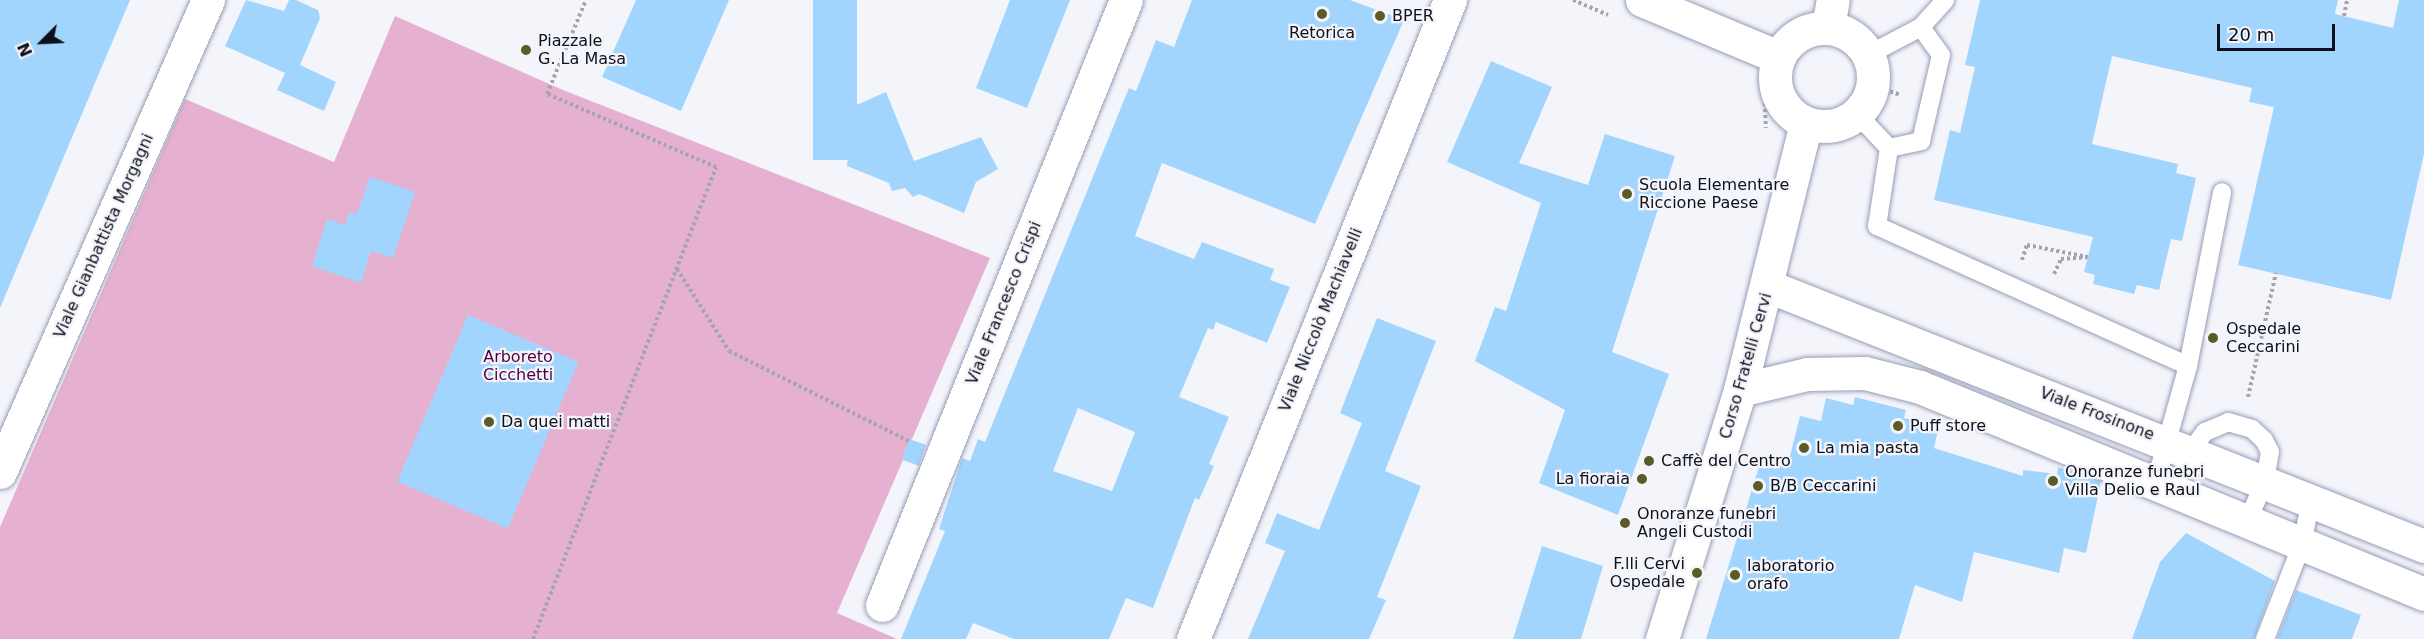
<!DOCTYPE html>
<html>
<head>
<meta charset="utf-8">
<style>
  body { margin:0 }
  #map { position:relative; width:2424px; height:639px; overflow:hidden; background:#f4f5fb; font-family:"DejaVu Sans",sans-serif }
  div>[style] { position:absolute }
  .green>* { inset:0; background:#e6b0d0 }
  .building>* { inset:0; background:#a2d5fe; transform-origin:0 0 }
  .path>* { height:4px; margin-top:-2px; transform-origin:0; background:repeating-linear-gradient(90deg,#a4a5ac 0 3px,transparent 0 6px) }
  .roads { filter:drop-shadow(0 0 2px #979db7) drop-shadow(0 0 2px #979db7) }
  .lane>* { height:18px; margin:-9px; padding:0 9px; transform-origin:9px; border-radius:9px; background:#fff }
  .street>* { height:33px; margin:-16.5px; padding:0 16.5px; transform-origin:16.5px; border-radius:16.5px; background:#fff }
  .secondary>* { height:33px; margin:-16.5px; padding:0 16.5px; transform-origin:16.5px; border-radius:16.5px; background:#fff }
  .secondary>.ring { margin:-16.5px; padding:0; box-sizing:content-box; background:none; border:33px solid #fff; border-radius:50% }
  .dots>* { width:16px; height:16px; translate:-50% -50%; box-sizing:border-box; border:3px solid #f4f5fb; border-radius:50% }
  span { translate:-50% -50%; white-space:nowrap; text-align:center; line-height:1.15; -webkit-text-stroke:4.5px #f4f5fb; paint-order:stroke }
  .poi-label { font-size:16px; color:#0e101a }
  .left { translate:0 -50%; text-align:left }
  .right { translate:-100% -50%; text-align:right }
  .street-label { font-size:16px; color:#0e101a }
  .park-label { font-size:16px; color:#52003d }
  .north { position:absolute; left:12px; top:12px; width:60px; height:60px; -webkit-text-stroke:4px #f4f5fb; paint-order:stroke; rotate:246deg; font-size:16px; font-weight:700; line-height:24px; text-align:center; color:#0e101a }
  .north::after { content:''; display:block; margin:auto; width:21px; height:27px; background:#0e101a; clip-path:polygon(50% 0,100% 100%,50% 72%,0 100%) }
  .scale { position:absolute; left:2217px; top:24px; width:118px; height:27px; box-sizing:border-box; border:3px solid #0e101a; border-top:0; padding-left:8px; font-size:18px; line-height:21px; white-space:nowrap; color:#0e101a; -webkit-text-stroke:4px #f4f5fb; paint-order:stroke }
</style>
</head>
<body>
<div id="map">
  <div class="green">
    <div style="clip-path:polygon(395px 16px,563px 90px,990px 258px,837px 613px,897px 639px,0 639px,0 527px,185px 99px,334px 162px)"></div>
  </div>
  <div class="building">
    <div style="clip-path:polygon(0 0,130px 0,0 308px)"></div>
    <div style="clip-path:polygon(246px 0,284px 11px,289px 0,296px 0,318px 10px,320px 18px,300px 65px,336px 82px,324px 111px,277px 90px,285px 73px,225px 46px)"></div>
    <div style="clip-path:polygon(636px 0,729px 0,681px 111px,602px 77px)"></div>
    <div style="left:813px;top:0;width:44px;height:160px"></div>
    <div style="clip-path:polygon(1010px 0,1070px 0,1027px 108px,976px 88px)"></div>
    <div style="clip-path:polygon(evenodd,1192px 0,1350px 0,1404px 20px,1315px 224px,1162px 163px,1135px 236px,1194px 259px,1202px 242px,1274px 269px,1270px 280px,1290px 287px,1267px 343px,1216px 322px,1213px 330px,1208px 328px,1179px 397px,1229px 417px,1209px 464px,1214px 466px,1199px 500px,1195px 498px,1153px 608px,1126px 598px,1109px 639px,1014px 639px,973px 623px,966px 639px,901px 639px,945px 531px,939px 529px,962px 458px,970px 461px,978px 439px,985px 442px,1129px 88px,1136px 91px,1156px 40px,1174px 47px,1192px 0,1078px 408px,1135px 432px,1112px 491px,1053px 471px,1078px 408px)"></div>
    <div style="clip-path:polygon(1980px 0,2338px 0,2335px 14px,2393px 28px,2399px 0,2424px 0,2424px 154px,2391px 300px,2238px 265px,2274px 107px,2249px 102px,2252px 88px,2112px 56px,2092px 144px,2178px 164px,2176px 173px,2196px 178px,2182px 241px,2171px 239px,2159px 290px,2137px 285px,2134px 294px,2093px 284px,2095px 275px,2084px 272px,2093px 237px,1934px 200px,1950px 130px,1960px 133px,1975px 67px,1965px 65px)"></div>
    <div style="clip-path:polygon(1491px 61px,1552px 87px,1519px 163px,1588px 185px,1605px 134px,1675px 156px,1612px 352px,1669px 374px,1618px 515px,1539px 483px,1565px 410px,1475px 361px,1495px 307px,1506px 311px,1541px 203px,1447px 162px)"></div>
    <div style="clip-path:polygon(886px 92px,914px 161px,981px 137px,998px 169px,976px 182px,964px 213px,919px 194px,913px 197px,905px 188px,892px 191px,889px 183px,847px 166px,854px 106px)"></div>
    <div style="clip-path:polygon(370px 177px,415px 192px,393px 258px,371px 251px,361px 283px,312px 266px,327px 219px,345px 225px,350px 212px,357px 214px)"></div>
    <div style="left:468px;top:315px;width:120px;height:181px;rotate:23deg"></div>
    <div style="clip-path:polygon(1377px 318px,1436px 341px,1385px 471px,1421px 486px,1377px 597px,1386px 600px,1369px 639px,1248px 639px,1285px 551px,1265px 543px,1277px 513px,1319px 530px,1362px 423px,1340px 413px)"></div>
    <div style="clip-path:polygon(1855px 397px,1906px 410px,1904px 418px,1939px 426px,1934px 448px,2023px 476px,2023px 470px,2057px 474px,2058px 467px,2101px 481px,2086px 553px,2064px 548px,2059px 573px,1974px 552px,1962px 602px,1915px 585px,1899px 639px,1706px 639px,1761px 460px,1787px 468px,1800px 416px,1821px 421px,1826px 398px,1853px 405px)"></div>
    <div style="left:909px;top:439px;width:18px;height:22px;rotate:19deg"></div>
    <div style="clip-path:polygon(2186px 533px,2275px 581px,2254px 639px,2132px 639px,2160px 562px)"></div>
    <div style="clip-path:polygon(1542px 546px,1603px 566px,1581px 639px,1513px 639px)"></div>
    <div style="clip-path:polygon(2296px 590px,2361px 615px,2352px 639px,2277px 639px)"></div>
  </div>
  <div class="path">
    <div style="left:1573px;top:0;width:38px;rotate:23deg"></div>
    <div style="left:2344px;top:16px;width:16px;rotate:-79deg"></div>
    <div style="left:1873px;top:86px;width:29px;rotate:18deg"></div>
    <div style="left:1764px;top:91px;width:37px;rotate:87deg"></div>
    <div style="left:2022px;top:260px;width:16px;rotate:-72deg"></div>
    <div style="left:2027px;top:245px;width:62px;rotate:11.1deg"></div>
    <div style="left:677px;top:269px;width:97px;rotate:57.6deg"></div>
    <div style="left:729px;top:351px;width:201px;rotate:26.6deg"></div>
    <div style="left:2054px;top:274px;width:17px;rotate:-65deg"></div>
    <div style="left:2061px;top:259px;width:26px;rotate:-4deg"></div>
    <div style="left:2248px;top:397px;width:127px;rotate:-77.3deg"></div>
    <div style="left:533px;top:639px;width:506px;rotate:-68.81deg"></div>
    <div style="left:716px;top:167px;width:184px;rotate:-156.6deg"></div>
    <div style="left:547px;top:94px;width:102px;rotate:-67.5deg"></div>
  </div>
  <div class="roads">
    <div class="lane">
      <div style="left:1868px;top:55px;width:60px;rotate:-27.8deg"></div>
      <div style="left:1921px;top:27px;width:36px;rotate:-48deg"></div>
      <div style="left:1857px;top:114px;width:47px;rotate:46.7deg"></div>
      <div style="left:1889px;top:148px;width:79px;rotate:98.7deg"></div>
      <div style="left:1877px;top:226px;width:341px;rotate:24.2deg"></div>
      <div style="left:2188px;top:366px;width:123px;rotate:105.6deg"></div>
      <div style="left:1889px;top:148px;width:33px;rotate:-12deg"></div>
      <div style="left:1921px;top:141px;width:88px;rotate:-76.9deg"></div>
      <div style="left:1941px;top:55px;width:34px;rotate:-126deg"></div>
      <div style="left:2188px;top:366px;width:177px;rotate:-78.9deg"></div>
      <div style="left:2191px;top:451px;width:24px;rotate:-54deg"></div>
      <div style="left:2205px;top:432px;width:25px;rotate:-23deg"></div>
      <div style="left:2228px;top:422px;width:25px;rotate:16deg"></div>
      <div style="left:2252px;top:429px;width:16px;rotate:43deg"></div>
      <div style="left:2264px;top:440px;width:13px;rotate:63deg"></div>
      <div style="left:2270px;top:452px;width:29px;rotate:100deg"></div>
      <div style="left:2265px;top:481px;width:45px;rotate:113.7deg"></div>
      <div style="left:2265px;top:639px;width:102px;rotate:-68.7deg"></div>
      <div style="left:2302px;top:544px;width:45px;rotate:-78.4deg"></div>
    </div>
    <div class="street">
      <div style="left:1828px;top:27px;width:27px;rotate:-80deg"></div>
      <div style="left:0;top:472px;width:516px;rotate:-66.22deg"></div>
      <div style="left:882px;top:605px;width:652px;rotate:-68.04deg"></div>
      <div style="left:1193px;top:639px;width:689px;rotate:-68.09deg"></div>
      <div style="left:1662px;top:639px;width:261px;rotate:-72.6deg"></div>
    </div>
    <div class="secondary">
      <div style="left:1642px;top:0;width:147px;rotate:22.7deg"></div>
      <div class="ring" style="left:1775px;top:28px;width:65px;height:65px"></div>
      <div style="left:1806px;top:123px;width:275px;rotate:103.9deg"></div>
      <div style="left:1740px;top:390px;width:69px;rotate:-13.4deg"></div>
      <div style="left:1807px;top:374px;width:58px;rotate:-1deg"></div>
      <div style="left:1865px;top:373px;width:57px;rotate:14.3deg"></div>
      <div style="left:1920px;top:387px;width:545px;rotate:22.33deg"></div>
      <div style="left:1768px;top:286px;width:706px;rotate:21.62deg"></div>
    </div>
  </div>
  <div class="dots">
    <div style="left:1322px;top:14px;background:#5a5b28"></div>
    <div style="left:1380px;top:16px;background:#5a5b28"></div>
    <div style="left:526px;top:50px;background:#5a5b28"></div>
    <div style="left:1627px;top:194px;background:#5a5b28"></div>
    <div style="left:2213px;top:338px;background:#5a5b28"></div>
    <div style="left:489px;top:422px;background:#5a5b28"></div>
    <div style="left:1898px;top:426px;background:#5a5b28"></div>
    <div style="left:1804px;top:448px;background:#5a5b28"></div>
    <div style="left:1649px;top:461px;background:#5a5b28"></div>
    <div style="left:1642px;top:479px;background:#5a5b28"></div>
    <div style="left:2053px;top:481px;background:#5a5b28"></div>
    <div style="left:1758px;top:486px;background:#5a5b28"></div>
    <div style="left:1625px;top:523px;background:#5a5b28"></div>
    <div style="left:1697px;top:573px;background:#5a5b28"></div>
    <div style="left:1735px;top:575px;background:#5a5b28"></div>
  </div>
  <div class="poi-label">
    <span class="left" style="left:1392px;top:16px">BPER</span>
    <span style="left:1322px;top:33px">Retorica</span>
    <span class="left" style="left:538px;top:50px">Piazzale<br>G. La Masa</span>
    <span class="left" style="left:1639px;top:194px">Scuola Elementare<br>Riccione Paese</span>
    <span class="left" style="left:2226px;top:338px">Ospedale<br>Ceccarini</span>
    <span class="left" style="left:501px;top:422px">Da quei matti</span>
    <span class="left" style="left:1910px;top:426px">Puff store</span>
    <span class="left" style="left:1816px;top:448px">La mia pasta</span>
    <span class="left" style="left:1661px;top:461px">Caffè del Centro</span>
    <span class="left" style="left:2065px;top:481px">Onoranze funebri<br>Villa Delio e Raul</span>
    <span class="right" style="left:1630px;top:479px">La fioraia</span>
    <span class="left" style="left:1770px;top:486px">B/B Ceccarini</span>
    <span class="left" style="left:1637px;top:523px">Onoranze funebri<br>Angeli Custodi</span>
    <span class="right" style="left:1685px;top:573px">F.lli Cervi<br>Ospedale</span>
    <span class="left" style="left:1747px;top:575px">laboratorio<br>orafo</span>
  </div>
  <div class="street-label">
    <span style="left:104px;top:236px;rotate:-66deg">Viale Gianbattista Morgagni</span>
    <span style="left:1004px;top:303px;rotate:-68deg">Viale Francesco Crispi</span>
    <span style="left:1321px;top:320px;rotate:-68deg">Viale Niccolò Machiavelli</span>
    <span style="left:1746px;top:366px;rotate:-74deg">Corso Fratelli Cervi</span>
    <span style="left:2097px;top:414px;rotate:21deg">Viale Frosinone</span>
  </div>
  <div class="park-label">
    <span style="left:518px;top:366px">Arboreto<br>Cicchetti</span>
  </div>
  <div class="north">N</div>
  <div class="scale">20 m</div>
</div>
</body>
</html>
